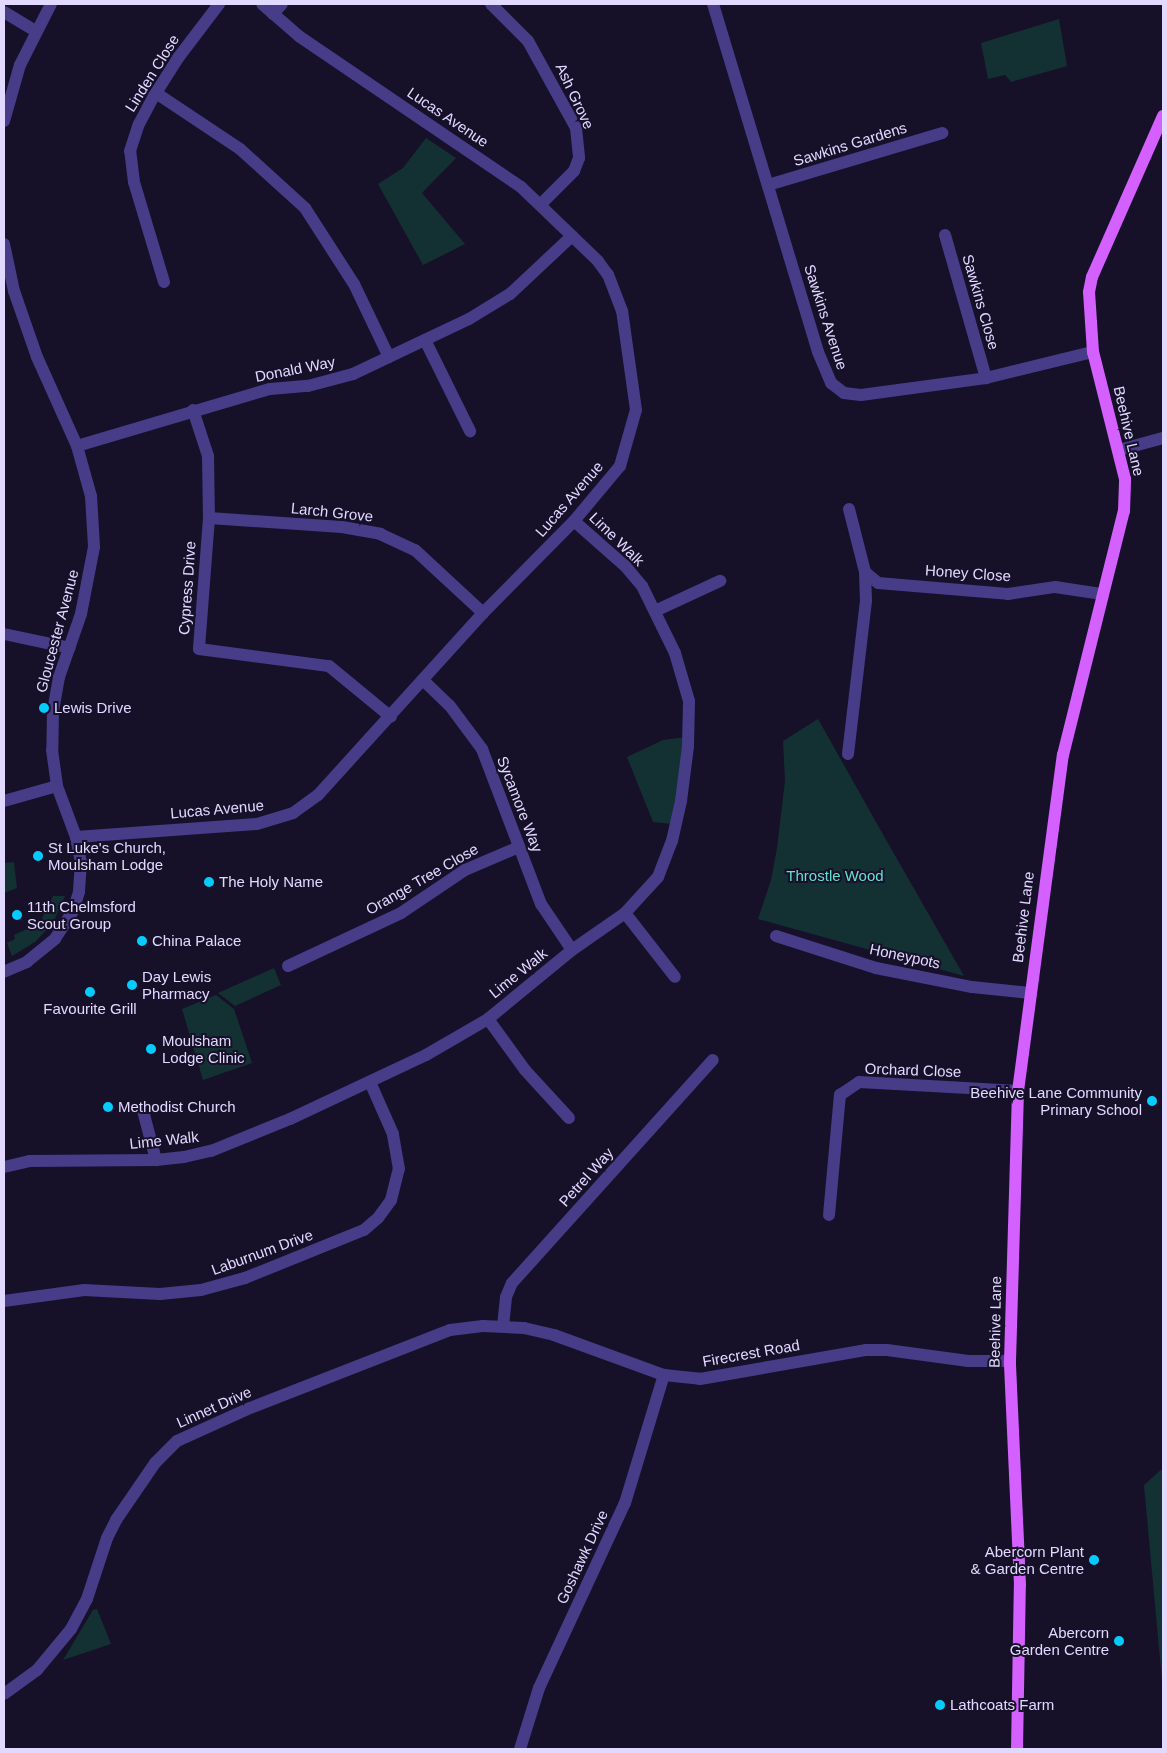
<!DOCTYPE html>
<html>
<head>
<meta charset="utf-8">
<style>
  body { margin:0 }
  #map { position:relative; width:1167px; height:1753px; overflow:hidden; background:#171029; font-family:Arial,sans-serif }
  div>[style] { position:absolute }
  .green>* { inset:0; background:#133133 }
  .minor>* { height:12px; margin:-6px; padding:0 6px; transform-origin:6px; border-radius:6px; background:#463c88 }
  .major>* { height:12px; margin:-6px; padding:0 6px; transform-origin:6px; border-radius:6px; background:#d460ff }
  .dots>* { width:14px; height:14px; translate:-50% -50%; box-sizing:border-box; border:2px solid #171029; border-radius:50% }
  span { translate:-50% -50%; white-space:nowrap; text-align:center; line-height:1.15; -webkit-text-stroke:4px #171029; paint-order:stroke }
  .street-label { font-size:15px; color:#e1d9ff }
  .poi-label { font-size:15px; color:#e1d9ff }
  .left { translate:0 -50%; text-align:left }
  .right { translate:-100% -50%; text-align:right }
  .park-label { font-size:15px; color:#63e0ce }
  .frame { position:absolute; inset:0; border:5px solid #e1d9ff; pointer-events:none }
</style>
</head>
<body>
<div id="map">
  <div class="green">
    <div style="clip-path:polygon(1059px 19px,1067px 66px,1011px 82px,1005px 75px,988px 79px,981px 43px)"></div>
    <div style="clip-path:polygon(426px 138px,456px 158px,422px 193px,465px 244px,423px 265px,378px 184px,403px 168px)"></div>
    <div style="clip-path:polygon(818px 719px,889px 845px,964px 976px,758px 919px,771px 880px,777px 848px,785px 781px,783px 741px)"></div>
    <div style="clip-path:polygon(686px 737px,672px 824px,653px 822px,627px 757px,663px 740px)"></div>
    <div style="clip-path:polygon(14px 862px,17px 888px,4px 893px,4px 863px)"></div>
    <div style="clip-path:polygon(53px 896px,65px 896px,53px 923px,35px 942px,12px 956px,7px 943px,15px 939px,14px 935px,40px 923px)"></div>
    <div style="clip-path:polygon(274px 968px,281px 985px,235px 1006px,218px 993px)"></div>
    <div style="clip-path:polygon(216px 995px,234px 1009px,252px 1063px,203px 1080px,182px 1009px)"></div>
    <div style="clip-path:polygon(1163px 1468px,1163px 1692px,1144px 1485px)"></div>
    <div style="clip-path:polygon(97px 1609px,111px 1644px,63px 1660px,93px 1610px)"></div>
  </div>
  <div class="minor">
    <div style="left:491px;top:4px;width:52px;rotate:45deg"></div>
    <div style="left:528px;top:41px;width:99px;rotate:61.1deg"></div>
    <div style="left:576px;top:128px;width:30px;rotate:84deg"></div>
    <div style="left:579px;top:158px;width:14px;rotate:111deg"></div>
    <div style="left:574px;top:171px;width:48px;rotate:135deg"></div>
    <div style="left:713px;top:4px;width:363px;rotate:73.2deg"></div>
    <div style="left:818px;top:352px;width:34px;rotate:67deg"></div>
    <div style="left:831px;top:383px;width:16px;rotate:38deg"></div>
    <div style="left:844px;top:393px;width:17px;rotate:7deg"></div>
    <div style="left:861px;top:395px;width:126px;rotate:-7.7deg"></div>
    <div style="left:986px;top:378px;width:110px;rotate:-13.7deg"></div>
    <div style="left:4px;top:12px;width:37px;rotate:31deg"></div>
    <div style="left:273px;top:14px;width:13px;rotate:-48deg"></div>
    <div style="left:156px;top:93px;width:101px;rotate:33.7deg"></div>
    <div style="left:240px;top:149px;width:88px;rotate:42.2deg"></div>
    <div style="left:305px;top:208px;width:90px;rotate:57.2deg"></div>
    <div style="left:354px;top:284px;width:81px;rotate:64.4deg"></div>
    <div style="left:4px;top:121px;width:58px;rotate:-74.1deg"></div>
    <div style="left:20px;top:65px;width:68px;rotate:-63.1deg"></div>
    <div style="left:768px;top:185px;width:182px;rotate:-16.6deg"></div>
    <div style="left:945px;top:235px;width:149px;rotate:74deg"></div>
    <div style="left:4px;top:244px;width:48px;rotate:78deg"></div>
    <div style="left:14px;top:291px;width:70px;rotate:70.8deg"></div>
    <div style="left:37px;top:357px;width:98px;rotate:65.8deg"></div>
    <div style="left:77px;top:446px;width:52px;rotate:74.4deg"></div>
    <div style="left:91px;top:496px;width:51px;rotate:86.6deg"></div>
    <div style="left:94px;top:547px;width:68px;rotate:101deg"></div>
    <div style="left:81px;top:614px;width:67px;rotate:109.2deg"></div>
    <div style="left:59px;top:677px;width:35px;rotate:100deg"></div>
    <div style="left:53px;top:711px;width:39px;rotate:91deg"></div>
    <div style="left:52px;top:750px;width:36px;rotate:82deg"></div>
    <div style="left:57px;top:786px;width:54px;rotate:69.6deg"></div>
    <div style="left:76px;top:837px;width:25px;rotate:79deg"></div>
    <div style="left:81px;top:862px;width:30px;rotate:94deg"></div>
    <div style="left:79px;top:892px;width:20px;rotate:108deg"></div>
    <div style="left:73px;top:911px;width:33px;rotate:123deg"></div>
    <div style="left:55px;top:939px;width:36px;rotate:141deg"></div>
    <div style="left:27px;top:962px;width:25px;rotate:157deg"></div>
    <div style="left:164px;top:282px;width:104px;rotate:-106.7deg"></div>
    <div style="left:134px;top:182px;width:31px;rotate:-97deg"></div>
    <div style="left:130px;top:151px;width:28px;rotate:-72deg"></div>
    <div style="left:139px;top:124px;width:32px;rotate:-62deg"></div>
    <div style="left:154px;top:96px;width:45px;rotate:-57.7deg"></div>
    <div style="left:178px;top:58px;width:68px;rotate:-52.8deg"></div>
    <div style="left:425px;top:340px;width:102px;rotate:63.7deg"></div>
    <div style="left:193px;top:410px;width:48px;rotate:71.9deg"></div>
    <div style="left:208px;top:456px;width:62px;rotate:89.1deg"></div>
    <div style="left:209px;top:518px;width:131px;rotate:94.4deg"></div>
    <div style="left:199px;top:649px;width:131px;rotate:7.5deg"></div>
    <div style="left:329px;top:666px;width:80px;rotate:39.4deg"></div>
    <div style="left:77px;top:446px;width:201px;rotate:-16.5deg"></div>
    <div style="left:270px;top:389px;width:38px;rotate:-5deg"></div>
    <div style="left:308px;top:386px;width:47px;rotate:-14.9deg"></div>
    <div style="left:353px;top:374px;width:128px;rotate:-25.4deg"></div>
    <div style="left:469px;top:319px;width:48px;rotate:-31.4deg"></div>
    <div style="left:510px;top:294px;width:85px;rotate:-43.1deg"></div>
    <div style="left:1119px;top:450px;width:46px;rotate:-15.3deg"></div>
    <div style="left:849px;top:509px;width:65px;rotate:75.7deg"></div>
    <div style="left:865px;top:572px;width:17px;rotate:40deg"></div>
    <div style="left:878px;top:583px;width:130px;rotate:4.8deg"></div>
    <div style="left:1008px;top:594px;width:48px;rotate:-8.5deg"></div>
    <div style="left:1055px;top:587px;width:48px;rotate:8.5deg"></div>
    <div style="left:209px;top:518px;width:133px;rotate:3.9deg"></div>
    <div style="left:342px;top:527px;width:39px;rotate:10deg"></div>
    <div style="left:380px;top:534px;width:38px;rotate:25deg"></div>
    <div style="left:415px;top:550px;width:93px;rotate:42.8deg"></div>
    <div style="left:655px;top:611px;width:72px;rotate:-24.8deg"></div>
    <div style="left:4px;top:634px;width:67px;rotate:12deg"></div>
    <div style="left:423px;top:680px;width:37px;rotate:44deg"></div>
    <div style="left:450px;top:706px;width:54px;rotate:53.3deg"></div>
    <div style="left:482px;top:749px;width:166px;rotate:69.2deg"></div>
    <div style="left:541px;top:904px;width:55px;rotate:56deg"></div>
    <div style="left:848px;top:754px;width:154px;rotate:-83.3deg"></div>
    <div style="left:866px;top:601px;width:29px;rotate:-92deg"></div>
    <div style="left:4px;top:801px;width:55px;rotate:-15.8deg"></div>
    <div style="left:76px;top:837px;width:181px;rotate:-4.1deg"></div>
    <div style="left:257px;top:824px;width:38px;rotate:-17deg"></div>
    <div style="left:293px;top:813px;width:31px;rotate:-36deg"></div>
    <div style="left:318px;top:795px;width:246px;rotate:-47.8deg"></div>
    <div style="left:483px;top:613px;width:129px;rotate:-45.3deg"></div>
    <div style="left:574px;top:521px;width:72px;rotate:-50.1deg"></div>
    <div style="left:620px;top:466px;width:58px;rotate:-74.1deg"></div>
    <div style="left:636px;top:410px;width:100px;rotate:-98deg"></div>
    <div style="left:622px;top:311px;width:39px;rotate:-111deg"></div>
    <div style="left:608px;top:275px;width:17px;rotate:-126deg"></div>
    <div style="left:598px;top:261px;width:107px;rotate:-136.1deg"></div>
    <div style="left:521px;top:187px;width:267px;rotate:-145.8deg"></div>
    <div style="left:300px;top:37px;width:50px;rotate:-139deg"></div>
    <div style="left:625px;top:913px;width:81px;rotate:52deg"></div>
    <div style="left:776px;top:936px;width:105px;rotate:17.7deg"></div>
    <div style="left:876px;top:968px;width:98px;rotate:11.2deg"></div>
    <div style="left:972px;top:987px;width:58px;rotate:5.9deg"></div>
    <div style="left:288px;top:966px;width:125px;rotate:-25.1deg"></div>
    <div style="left:401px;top:913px;width:77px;rotate:-33.9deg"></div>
    <div style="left:465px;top:870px;width:59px;rotate:-23.1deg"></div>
    <div style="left:488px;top:1019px;width:63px;rotate:54deg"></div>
    <div style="left:525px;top:1070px;width:65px;rotate:47.5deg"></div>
    <div style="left:142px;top:1107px;width:55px;rotate:75.2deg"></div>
    <div style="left:4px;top:1167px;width:27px;rotate:-13deg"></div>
    <div style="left:30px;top:1161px;width:126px;rotate:-0.5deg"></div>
    <div style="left:156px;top:1160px;width:28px;rotate:-6deg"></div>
    <div style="left:184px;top:1157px;width:28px;rotate:-13deg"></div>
    <div style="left:211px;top:1151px;width:85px;rotate:-22.1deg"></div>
    <div style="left:290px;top:1119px;width:150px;rotate:-25.2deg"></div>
    <div style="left:426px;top:1055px;width:72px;rotate:-30.1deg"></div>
    <div style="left:488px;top:1019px;width:109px;rotate:-39.4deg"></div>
    <div style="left:572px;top:950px;width:65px;rotate:-34.9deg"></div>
    <div style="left:625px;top:913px;width:49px;rotate:-47.5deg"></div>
    <div style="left:658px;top:877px;width:39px;rotate:-69deg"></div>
    <div style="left:672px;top:841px;width:41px;rotate:-77.3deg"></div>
    <div style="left:681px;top:801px;width:55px;rotate:-82.7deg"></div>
    <div style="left:688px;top:746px;width:45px;rotate:-88.7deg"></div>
    <div style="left:689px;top:701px;width:50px;rotate:-106.3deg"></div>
    <div style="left:675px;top:653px;width:75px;rotate:-116.2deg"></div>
    <div style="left:642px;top:586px;width:26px;rotate:-130deg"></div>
    <div style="left:625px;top:566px;width:68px;rotate:-138.6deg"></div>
    <div style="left:829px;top:1215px;width:121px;rotate:-84.8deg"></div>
    <div style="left:840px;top:1095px;width:23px;rotate:-34deg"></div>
    <div style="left:859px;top:1082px;width:159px;rotate:3.2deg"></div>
    <div style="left:4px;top:1301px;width:81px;rotate:-7.8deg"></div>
    <div style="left:84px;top:1290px;width:76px;rotate:3deg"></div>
    <div style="left:160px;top:1294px;width:41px;rotate:-5.6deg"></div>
    <div style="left:201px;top:1290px;width:46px;rotate:-15.3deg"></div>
    <div style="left:245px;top:1278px;width:128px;rotate:-22deg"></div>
    <div style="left:364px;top:1230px;width:18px;rotate:-41deg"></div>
    <div style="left:378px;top:1218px;width:22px;rotate:-54deg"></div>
    <div style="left:391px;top:1200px;width:32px;rotate:-76deg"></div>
    <div style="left:399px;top:1169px;width:36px;rotate:-100deg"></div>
    <div style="left:393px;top:1134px;width:57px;rotate:-113.9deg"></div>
    <div style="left:503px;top:1326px;width:29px;rotate:-84deg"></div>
    <div style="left:506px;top:1297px;width:15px;rotate:-67deg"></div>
    <div style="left:512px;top:1283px;width:300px;rotate:-48deg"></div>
    <div style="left:4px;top:1694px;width:41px;rotate:-36deg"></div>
    <div style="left:37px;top:1670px;width:53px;rotate:-50.3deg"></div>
    <div style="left:71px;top:1629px;width:34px;rotate:-62deg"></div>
    <div style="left:87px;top:1599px;width:64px;rotate:-71.8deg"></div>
    <div style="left:107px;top:1538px;width:20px;rotate:-63deg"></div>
    <div style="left:116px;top:1520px;width:69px;rotate:-55.6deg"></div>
    <div style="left:155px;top:1463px;width:31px;rotate:-45deg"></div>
    <div style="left:177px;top:1441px;width:80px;rotate:-24.3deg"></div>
    <div style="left:250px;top:1408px;width:215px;rotate:-21.3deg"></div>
    <div style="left:450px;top:1330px;width:33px;rotate:-7deg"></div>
    <div style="left:483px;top:1326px;width:41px;rotate:2.8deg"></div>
    <div style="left:524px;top:1328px;width:31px;rotate:13deg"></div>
    <div style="left:554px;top:1335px;width:117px;rotate:20deg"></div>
    <div style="left:664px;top:1375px;width:36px;rotate:6deg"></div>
    <div style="left:700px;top:1379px;width:169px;rotate:-9.9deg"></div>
    <div style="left:866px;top:1350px;width:21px"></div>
    <div style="left:887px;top:1350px;width:82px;rotate:7.7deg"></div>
    <div style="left:968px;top:1361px;width:42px"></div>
    <div style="left:520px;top:1749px;width:64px;rotate:-72.7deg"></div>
    <div style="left:539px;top:1688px;width:204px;rotate:-65.1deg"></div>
    <div style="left:625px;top:1503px;width:134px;rotate:-73.1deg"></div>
  </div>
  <div class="major">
    <div style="left:1017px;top:1749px;width:164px;rotate:-89deg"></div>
    <div style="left:1020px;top:1585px;width:224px;rotate:-92.6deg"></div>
    <div style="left:1010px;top:1361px;width:270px;rotate:-88.3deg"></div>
    <div style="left:1018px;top:1091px;width:339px;rotate:-82.4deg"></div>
    <div style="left:1063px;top:755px;width:252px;rotate:-76deg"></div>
    <div style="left:1124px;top:511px;width:32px;rotate:-88deg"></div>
    <div style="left:1125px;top:479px;width:131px;rotate:-104.1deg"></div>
    <div style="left:1093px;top:352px;width:60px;rotate:-93.8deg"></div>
    <div style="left:1089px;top:292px;width:15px;rotate:-79deg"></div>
    <div style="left:1092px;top:277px;width:176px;rotate:-66.2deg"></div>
  </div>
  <div class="dots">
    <div style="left:44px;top:708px;background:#05ccfe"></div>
    <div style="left:38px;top:856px;background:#05ccfe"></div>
    <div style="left:209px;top:882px;background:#05ccfe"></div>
    <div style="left:17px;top:915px;background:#05ccfe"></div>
    <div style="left:142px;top:941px;background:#05ccfe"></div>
    <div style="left:132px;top:985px;background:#05ccfe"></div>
    <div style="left:90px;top:992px;background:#05ccfe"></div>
    <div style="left:151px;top:1049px;background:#05ccfe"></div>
    <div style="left:1152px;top:1101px;background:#05ccfe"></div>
    <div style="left:108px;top:1107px;background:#05ccfe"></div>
    <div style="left:1094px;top:1560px;background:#05ccfe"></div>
    <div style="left:1119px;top:1641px;background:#05ccfe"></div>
    <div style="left:940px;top:1705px;background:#05ccfe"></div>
  </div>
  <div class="street-label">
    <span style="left:152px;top:73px;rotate:-58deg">Linden Close</span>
    <span style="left:575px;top:96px;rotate:65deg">Ash Grove</span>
    <span style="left:448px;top:117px;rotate:34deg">Lucas Avenue</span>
    <span style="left:850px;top:144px;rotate:-17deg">Sawkins Gardens</span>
    <span style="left:981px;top:302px;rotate:74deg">Sawkins Close</span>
    <span style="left:826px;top:317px;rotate:72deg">Sawkins Avenue</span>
    <span style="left:295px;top:369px;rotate:-11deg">Donald Way</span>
    <span style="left:1129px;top:431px;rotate:77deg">Beehive Lane</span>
    <span style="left:569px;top:499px;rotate:-49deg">Lucas Avenue</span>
    <span style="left:332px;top:512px;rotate:6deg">Larch Grove</span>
    <span style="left:617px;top:539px;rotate:44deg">Lime Walk</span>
    <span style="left:968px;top:573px;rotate:4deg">Honey Close</span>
    <span style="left:187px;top:588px;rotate:-86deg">Cypress Drive</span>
    <span style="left:57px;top:631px;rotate:-75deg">Gloucester Avenue</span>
    <span style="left:520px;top:804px;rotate:69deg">Sycamore Way</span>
    <span style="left:217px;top:809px;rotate:-5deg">Lucas Avenue</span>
    <span style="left:422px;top:879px;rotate:-30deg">Orange Tree Close</span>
    <span style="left:1023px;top:917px;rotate:-83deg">Beehive Lane</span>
    <span style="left:905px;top:956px;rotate:12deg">Honeypots</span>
    <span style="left:518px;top:973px;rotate:-39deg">Lime Walk</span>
    <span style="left:913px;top:1070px;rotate:2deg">Orchard Close</span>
    <span style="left:164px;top:1140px;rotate:-6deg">Lime Walk</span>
    <span style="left:586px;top:1177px;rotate:-48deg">Petrel Way</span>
    <span style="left:262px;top:1252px;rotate:-20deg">Laburnum Drive</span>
    <span style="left:995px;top:1322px;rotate:-89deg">Beehive Lane</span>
    <span style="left:751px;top:1353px;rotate:-10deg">Firecrest Road</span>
    <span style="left:214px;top:1407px;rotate:-24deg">Linnet Drive</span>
    <span style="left:582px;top:1557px;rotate:-65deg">Goshawk Drive</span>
  </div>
  <div class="poi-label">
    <span class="left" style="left:54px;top:708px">Lewis Drive</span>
    <span class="left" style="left:48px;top:856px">St Luke's Church,<br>Moulsham Lodge</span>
    <span class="left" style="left:219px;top:882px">The Holy Name</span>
    <span class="left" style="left:27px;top:915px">11th Chelmsford<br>Scout Group</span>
    <span class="left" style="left:152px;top:941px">China Palace</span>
    <span class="left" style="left:142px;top:985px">Day Lewis<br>Pharmacy</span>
    <span style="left:90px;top:1009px">Favourite Grill</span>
    <span class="left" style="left:162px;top:1049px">Moulsham<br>Lodge Clinic</span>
    <span class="right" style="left:1142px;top:1101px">Beehive Lane Community<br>Primary School</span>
    <span class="left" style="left:118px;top:1107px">Methodist Church</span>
    <span class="right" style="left:1084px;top:1560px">Abercorn Plant<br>&amp; Garden Centre</span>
    <span class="right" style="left:1109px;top:1641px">Abercorn<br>Garden Centre</span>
    <span class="left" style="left:950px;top:1705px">Lathcoats Farm</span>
  </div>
  <div class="park-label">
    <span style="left:835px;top:876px">Throstle Wood</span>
  </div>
  <div class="frame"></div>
</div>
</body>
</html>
